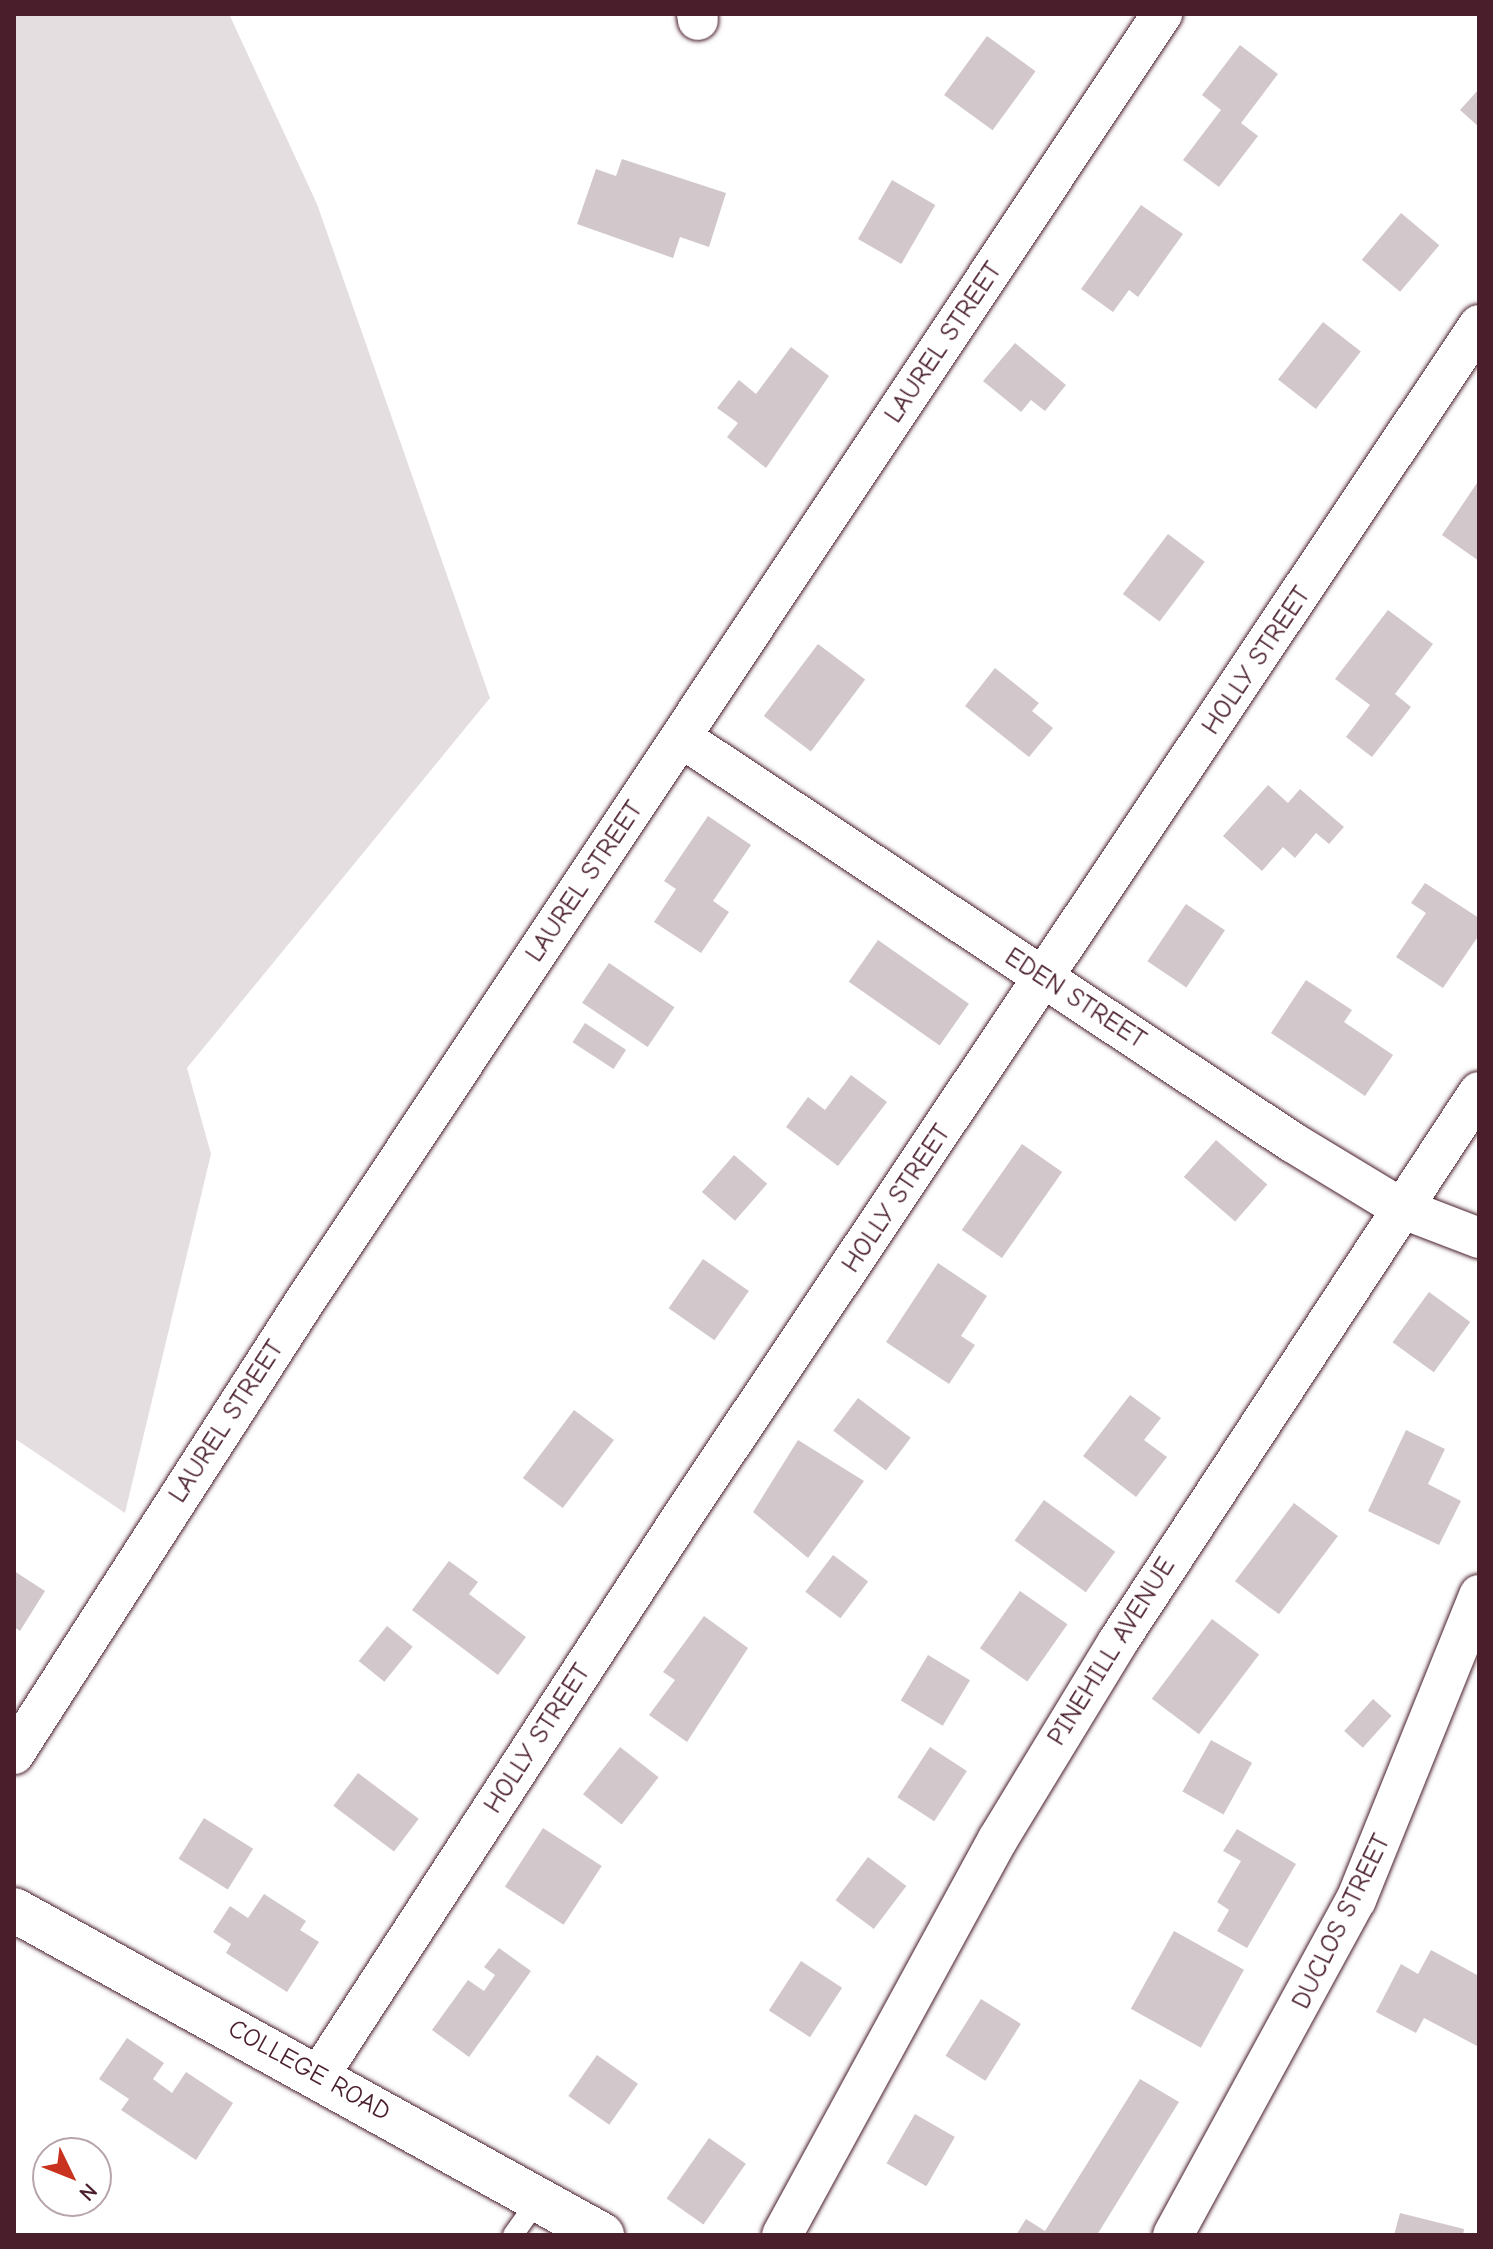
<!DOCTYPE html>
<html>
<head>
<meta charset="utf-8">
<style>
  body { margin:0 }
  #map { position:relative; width:1493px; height:2249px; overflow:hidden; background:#fff; font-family:"Comic Neue",sans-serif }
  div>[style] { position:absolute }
  .green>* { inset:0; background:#e5dee0 }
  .building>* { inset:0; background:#d2c7cb; transform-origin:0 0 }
  .roads { filter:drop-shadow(0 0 2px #4a1f2b) drop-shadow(0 0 2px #4a1f2b) }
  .lane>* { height:20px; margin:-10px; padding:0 10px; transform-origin:10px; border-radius:10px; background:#fff }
  .street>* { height:40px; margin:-20px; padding:0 20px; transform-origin:20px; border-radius:20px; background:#fff }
  .secondary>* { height:44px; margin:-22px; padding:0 22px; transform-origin:22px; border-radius:22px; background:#fff }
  span { translate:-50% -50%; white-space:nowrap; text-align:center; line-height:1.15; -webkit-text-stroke:6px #fff; paint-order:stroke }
  .street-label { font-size:26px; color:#4a1f2b }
  .frame { position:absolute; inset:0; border:16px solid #4a1f2b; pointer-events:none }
  .north { position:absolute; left:32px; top:2137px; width:80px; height:80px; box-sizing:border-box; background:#fff; border:2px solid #b7a5aa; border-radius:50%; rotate:133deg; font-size:22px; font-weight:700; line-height:32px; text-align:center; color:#4a1f2b }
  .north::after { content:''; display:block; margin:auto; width:28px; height:36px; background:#c8321e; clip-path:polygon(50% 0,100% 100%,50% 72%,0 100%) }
</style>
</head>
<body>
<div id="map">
  <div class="green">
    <div style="clip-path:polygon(14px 14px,229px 14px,317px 204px,490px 698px,187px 1068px,211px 1154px,125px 1513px,14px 1438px)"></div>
  </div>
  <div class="building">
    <div style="left:987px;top:36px;width:60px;height:73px;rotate:36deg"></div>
    <div style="clip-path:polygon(1240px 45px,1278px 74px,1241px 123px,1258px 136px,1219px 187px,1183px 160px,1221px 110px,1202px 95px)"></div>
    <div style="clip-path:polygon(1479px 89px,1479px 127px,1460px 110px)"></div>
    <div style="clip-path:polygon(622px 159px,726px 193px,709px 247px,680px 237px,673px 258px,577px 224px,596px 169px,616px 176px)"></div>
    <div style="left:892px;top:180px;width:50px;height:68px;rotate:30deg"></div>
    <div style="clip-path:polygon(1141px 205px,1183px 234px,1138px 297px,1129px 290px,1113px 312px,1081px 289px)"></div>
    <div style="left:1401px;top:213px;width:50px;height:61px;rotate:40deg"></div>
    <div style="left:1323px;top:322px;width:48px;height:73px;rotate:38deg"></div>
    <div style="clip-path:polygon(1015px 343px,1066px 385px,1045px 411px,1031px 400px,1021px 412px,983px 381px)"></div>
    <div style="clip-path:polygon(791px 347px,829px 376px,766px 468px,727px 437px,738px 423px,717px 408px,739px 380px,756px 394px)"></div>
    <div style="clip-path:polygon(1479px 480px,1479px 561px,1442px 535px)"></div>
    <div style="left:1168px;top:534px;width:46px;height:75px;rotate:37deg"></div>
    <div style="clip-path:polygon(1388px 610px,1433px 644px,1395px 694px,1411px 707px,1372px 757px,1346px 737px,1370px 705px,1335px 679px)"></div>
    <div style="left:818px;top:644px;width:59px;height:90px;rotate:37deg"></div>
    <div style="clip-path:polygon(995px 668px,1039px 703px,1032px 711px,1053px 728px,1029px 757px,965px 706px)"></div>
    <div style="clip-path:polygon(1268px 785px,1288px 803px,1300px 789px,1344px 827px,1329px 844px,1316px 833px,1295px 858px,1283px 847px,1262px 871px,1223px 836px)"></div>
    <div style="clip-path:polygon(708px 816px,751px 845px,713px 901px,729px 912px,701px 953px,654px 922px,676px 889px,664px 881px)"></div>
    <div style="clip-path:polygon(1425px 883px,1479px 918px,1479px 935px,1443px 988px,1396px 957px,1426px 913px,1411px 903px)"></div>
    <div style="left:1186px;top:904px;width:47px;height:69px;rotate:34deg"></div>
    <div style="left:878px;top:940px;width:111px;height:51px;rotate:35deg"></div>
    <div style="left:609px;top:963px;width:79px;height:48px;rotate:34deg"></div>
    <div style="clip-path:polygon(1306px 980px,1352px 1010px,1344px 1022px,1393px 1055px,1365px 1096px,1271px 1033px)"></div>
    <div style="left:585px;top:1023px;width:49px;height:23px;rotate:33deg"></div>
    <div style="clip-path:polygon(851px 1075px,887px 1102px,838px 1166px,786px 1127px,808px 1097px,825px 1110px)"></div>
    <div style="left:1216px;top:1140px;width:68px;height:49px;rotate:41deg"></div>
    <div style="left:1022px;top:1144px;width:49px;height:105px;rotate:35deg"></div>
    <div style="left:734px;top:1155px;width:44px;height:49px;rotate:41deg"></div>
    <div style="left:703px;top:1259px;width:56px;height:60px;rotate:35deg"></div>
    <div style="clip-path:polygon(938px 1263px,987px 1296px,961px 1336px,975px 1345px,949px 1384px,886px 1342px)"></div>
    <div style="left:1429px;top:1292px;width:51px;height:62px;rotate:36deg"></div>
    <div style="clip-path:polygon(1130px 1395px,1161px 1418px,1144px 1440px,1167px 1457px,1136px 1497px,1083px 1456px)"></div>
    <div style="left:858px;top:1398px;width:66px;height:41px;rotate:37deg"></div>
    <div style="left:574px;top:1410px;width:50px;height:85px;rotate:37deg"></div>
    <div style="clip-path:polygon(1406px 1430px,1445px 1449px,1428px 1484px,1461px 1501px,1439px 1545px,1368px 1511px)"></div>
    <div style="clip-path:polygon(798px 1440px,864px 1481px,808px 1558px,753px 1512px)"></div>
    <div style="left:1044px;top:1500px;width:88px;height:50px;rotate:36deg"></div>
    <div style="left:1294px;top:1503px;width:55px;height:98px;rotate:37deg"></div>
    <div style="left:833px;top:1555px;width:44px;height:46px;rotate:37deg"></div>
    <div style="clip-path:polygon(449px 1561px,478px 1582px,469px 1594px,526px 1637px,498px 1675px,412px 1610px)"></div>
    <div style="clip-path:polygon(14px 1571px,45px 1591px,20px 1631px,14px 1627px)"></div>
    <div style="left:1020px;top:1591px;width:58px;height:70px;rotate:35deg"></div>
    <div style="clip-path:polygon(704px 1616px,748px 1648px,687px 1742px,649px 1715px,675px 1680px,663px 1672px)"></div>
    <div style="left:1212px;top:1619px;width:59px;height:100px;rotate:37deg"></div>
    <div style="left:387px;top:1626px;width:33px;height:45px;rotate:39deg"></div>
    <div style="left:928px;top:1655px;width:49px;height:53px;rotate:31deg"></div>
    <div style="left:1373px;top:1699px;width:25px;height:43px;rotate:42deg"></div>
    <div style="left:1211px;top:1740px;width:47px;height:59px;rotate:29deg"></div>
    <div style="left:620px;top:1747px;width:49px;height:60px;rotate:38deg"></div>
    <div style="left:930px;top:1747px;width:44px;height:60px;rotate:33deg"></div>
    <div style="left:358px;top:1773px;width:76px;height:41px;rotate:37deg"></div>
    <div style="left:204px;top:1818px;width:58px;height:48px;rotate:32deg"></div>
    <div style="left:543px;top:1828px;width:70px;height:70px;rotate:33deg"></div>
    <div style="clip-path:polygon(1237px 1829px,1296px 1864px,1247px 1948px,1217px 1931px,1229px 1910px,1217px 1902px,1241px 1861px,1223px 1851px)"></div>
    <div style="left:868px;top:1857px;width:48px;height:54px;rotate:37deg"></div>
    <div style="clip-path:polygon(264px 1894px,306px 1921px,300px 1930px,319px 1942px,287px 1992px,226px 1953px,231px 1944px,213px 1932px,230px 1906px,248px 1918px)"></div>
    <div style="left:1174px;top:1931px;width:80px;height:89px;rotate:29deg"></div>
    <div style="clip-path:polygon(499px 1948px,531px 1971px,469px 2057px,432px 2030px,468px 1980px,484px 1991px,495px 1975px,484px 1967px)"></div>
    <div style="clip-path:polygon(1431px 1950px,1479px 1976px,1479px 2047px,1424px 2018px,1416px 2033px,1376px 2012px,1401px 1964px,1418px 1974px)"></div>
    <div style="left:801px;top:1961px;width:49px;height:59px;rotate:33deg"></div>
    <div style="left:981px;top:1999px;width:47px;height:67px;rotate:32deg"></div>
    <div style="clip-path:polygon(127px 2038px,164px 2063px,153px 2079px,172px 2093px,186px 2072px,233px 2103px,196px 2160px,121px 2110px,129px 2099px,99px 2079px)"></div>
    <div style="left:597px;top:2055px;width:50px;height:50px;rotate:35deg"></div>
    <div style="clip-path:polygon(1140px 2079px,1179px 2102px,1097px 2235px,1016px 2235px,1026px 2219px,1045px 2231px)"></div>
    <div style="left:915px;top:2114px;width:46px;height:57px;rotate:30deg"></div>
    <div style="left:709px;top:2138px;width:45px;height:74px;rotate:35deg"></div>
    <div style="clip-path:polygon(1400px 2213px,1464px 2229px,1463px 2235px,1394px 2235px)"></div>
  </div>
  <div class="roads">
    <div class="lane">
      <div style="left:513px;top:2235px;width:47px;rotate:-54.6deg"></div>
    </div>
    <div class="street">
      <div style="left:697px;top:14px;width:6px;rotate:81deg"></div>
      <div style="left:682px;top:738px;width:732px;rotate:33.52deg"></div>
      <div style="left:1292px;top:1142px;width:127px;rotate:31.2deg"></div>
      <div style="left:1401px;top:1208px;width:84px;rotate:21deg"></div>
      <div style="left:14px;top:1754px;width:542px;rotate:-57.28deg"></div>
      <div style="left:307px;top:1298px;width:1543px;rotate:-56.34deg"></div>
      <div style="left:318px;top:2077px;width:661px;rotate:-56.98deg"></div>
      <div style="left:678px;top:1523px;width:1441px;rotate:-56.23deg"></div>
      <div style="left:782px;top:2235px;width:451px;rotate:-61.4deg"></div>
      <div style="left:998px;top:1839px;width:229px;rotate:-58.7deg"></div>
      <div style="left:1117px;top:1643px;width:659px;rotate:-56.7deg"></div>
      <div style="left:1173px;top:2235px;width:382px;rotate:-61.4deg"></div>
      <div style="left:1356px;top:1900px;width:329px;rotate:-68deg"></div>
    </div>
    <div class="secondary">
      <div style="left:14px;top:1910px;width:672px;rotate:28.93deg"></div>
    </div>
  </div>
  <div class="street-label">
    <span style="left:944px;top:343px;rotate:-56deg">LAUREL STREET</span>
    <span style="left:1257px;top:661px;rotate:-56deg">HOLLY STREET</span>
    <span style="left:585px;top:882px;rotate:-56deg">LAUREL STREET</span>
    <span style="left:1075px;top:999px;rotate:33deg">EDEN STREET</span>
    <span style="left:897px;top:1199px;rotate:-56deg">HOLLY STREET</span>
    <span style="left:227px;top:1422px;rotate:-57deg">LAUREL STREET</span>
    <span style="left:1112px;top:1652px;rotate:-58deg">PINEHILL AVENUE</span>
    <span style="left:538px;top:1739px;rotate:-57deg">HOLLY STREET</span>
    <span style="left:1342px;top:1922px;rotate:-64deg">DUCLOS STREET</span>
    <span style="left:309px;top:2071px;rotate:29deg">COLLEGE ROAD</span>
  </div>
  <div class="frame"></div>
  <div class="north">N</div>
</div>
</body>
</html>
